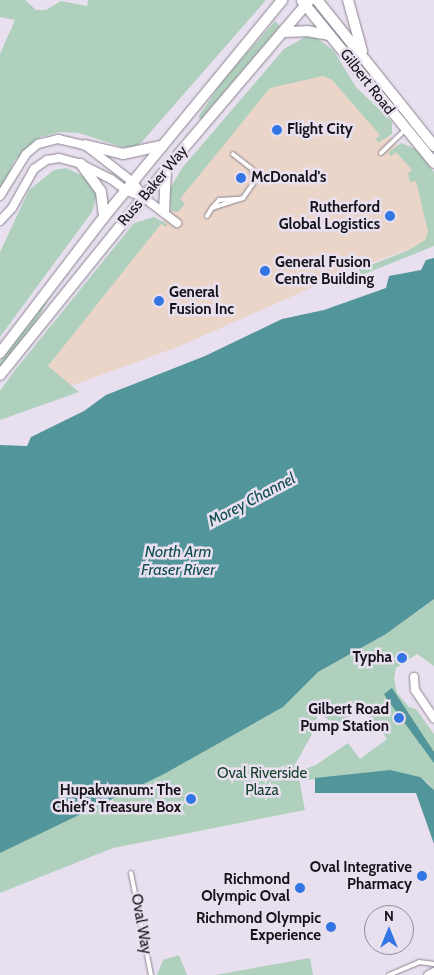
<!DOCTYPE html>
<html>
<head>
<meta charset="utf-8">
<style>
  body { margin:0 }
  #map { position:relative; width:434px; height:975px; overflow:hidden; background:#e9e0ef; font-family:Cabin,sans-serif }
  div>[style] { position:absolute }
  .commercial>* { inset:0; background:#ebd5c9 }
  .green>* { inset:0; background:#aed0bd }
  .water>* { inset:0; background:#52959a }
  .roads { filter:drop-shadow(0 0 1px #8b8290) drop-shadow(0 0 1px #8b8290) }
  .service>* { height:4px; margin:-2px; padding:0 2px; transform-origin:2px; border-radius:2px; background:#fff }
  .minor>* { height:8px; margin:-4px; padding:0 4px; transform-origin:4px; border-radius:4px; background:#fff }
  .tertiary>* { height:9px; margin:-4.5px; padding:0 4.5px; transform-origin:4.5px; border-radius:4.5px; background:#fff }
  .secondary>* { height:10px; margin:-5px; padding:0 5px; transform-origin:5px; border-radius:5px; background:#fff }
  .dots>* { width:14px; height:14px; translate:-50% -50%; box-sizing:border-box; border:2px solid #e9e0ef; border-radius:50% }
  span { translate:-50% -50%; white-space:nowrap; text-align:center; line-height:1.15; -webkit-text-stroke:5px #e9e0ef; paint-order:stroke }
  .street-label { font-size:15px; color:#161318 }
  .poi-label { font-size:15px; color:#161318; font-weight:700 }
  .left { translate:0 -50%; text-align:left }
  .right { translate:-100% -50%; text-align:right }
  .park-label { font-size:15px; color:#17412d }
  .water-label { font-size:16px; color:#104d51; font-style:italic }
  .north { position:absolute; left:364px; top:905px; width:50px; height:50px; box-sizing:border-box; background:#e9e0ef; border:1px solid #958e99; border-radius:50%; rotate:0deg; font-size:14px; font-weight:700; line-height:20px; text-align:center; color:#161318 }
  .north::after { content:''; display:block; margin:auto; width:18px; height:22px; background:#3376e3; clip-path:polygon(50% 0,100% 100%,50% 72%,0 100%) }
</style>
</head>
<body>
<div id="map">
  <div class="commercial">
    <div style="clip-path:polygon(330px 68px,417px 168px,432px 236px,410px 249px,349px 271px,180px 346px,63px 389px,43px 372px,276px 78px)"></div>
  </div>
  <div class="green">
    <div style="clip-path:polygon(0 0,25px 0,36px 10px,46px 10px,61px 1px,87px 6px,88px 0,266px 0,141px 143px,133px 147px,122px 147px,79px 133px,60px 132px,40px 137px,15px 160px,0 191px,0 54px,15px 20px,0 17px)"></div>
    <div style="clip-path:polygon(275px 21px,280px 26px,201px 119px,198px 117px,224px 79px)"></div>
    <div style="clip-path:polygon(305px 37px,317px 38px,333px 50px,356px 87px,392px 122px,392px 134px,378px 143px,376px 139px,380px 135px,332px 80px,323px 76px,270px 88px,180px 199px,185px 204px,178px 212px,171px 211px,170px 189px,182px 168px,284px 49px)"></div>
    <div style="clip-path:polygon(401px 143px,416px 149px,434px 172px,434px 246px,362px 275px,358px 270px,409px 250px,425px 240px,428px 232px,416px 181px,410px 182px,408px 173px,412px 170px,396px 152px,391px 156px,388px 153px)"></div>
    <div style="clip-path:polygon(66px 168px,85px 177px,97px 194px,92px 212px,0 337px,0 252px,29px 190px,54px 170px)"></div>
    <div style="clip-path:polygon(154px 217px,167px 224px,166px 227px,161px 224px,48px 366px,79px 392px,0 420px,0 391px,12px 374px,134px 223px)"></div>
    <div style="clip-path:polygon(54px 290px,34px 325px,0 368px,0 361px)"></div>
    <div style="clip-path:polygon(434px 599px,434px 666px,417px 654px,396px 668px,394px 678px,397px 693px,409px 707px,416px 709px,434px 734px,434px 790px,427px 782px,390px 770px,308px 780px,302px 770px,316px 765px,348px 743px,360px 759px,387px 739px,363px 706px,336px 726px,325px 717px,321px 705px,312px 734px,296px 763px,305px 810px,113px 848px,0 893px,0 824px,318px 672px,386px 634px)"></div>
    <div style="clip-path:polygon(179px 955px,187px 975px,157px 975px,163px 960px)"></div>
    <div style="clip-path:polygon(310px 958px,313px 975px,215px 975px)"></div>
  </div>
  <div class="water">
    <div style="clip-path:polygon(434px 258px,434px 599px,386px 634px,318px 672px,283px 707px,164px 774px,0 853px,0 445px,27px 446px,31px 437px,84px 411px,106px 395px,205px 356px,282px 319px,324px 310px,386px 288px,389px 276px,421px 270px,426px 260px)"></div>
    <div style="clip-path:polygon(392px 688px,434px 752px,434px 763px,387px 699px,384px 694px)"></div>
    <div style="clip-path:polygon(390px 770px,420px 777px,434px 790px,434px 844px,416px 793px,315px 793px,315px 778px)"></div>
  </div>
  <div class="roads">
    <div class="service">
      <div style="left:381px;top:153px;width:33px;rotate:-44deg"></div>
      <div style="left:212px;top:208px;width:11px;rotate:-49deg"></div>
      <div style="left:219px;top:200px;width:22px;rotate:-3deg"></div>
      <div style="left:207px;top:216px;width:9px;rotate:-58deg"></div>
      <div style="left:212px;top:208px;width:33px;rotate:-18deg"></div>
      <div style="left:243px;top:198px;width:21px;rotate:-55deg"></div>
      <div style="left:255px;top:181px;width:12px;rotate:-104deg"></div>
      <div style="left:252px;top:169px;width:24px;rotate:-142deg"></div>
      <div style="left:131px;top:873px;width:104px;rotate:78.9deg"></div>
      <div style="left:389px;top:975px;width:33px;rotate:-23deg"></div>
      <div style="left:419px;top:962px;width:15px;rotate:8deg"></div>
    </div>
    <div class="minor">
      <div style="left:0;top:196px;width:49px;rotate:-58.2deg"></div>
      <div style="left:26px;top:154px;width:16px;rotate:-40deg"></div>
      <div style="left:38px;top:144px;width:21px;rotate:-14deg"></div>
      <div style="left:58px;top:139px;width:28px;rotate:13deg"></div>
      <div style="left:85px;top:145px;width:62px;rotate:37.8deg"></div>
      <div style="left:134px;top:183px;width:17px;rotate:57deg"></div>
      <div style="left:0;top:221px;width:18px;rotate:-47deg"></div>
      <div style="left:12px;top:208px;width:45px;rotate:-60.6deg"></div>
      <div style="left:34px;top:169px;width:16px;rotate:-35deg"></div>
      <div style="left:47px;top:160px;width:12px;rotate:-9deg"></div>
      <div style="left:59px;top:158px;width:23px;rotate:15deg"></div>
      <div style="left:81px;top:164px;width:34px;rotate:27deg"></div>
      <div style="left:111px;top:179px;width:20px;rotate:37deg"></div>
      <div style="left:127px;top:191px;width:17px;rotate:21deg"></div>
      <div style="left:143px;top:197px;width:43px;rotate:37.4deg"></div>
      <div style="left:414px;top:677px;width:13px;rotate:86deg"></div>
      <div style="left:415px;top:690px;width:34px;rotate:56deg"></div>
    </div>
    <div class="tertiary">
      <div style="left:428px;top:975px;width:7px;rotate:-27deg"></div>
    </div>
    <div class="secondary">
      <div style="left:317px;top:0;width:187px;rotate:51.3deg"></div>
      <div style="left:348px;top:0;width:53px;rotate:74.6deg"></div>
      <div style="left:302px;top:1px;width:209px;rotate:50.8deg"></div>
      <div style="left:283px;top:32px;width:24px;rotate:-2deg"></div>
      <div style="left:307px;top:31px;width:23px;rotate:10deg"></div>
      <div style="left:85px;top:145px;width:39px;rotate:13deg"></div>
      <div style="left:123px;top:154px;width:40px;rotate:-12deg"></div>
      <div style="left:81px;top:164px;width:34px;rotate:54deg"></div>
      <div style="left:101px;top:192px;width:25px;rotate:83deg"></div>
      <div style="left:164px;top:212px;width:43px;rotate:-87.3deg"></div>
      <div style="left:0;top:353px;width:171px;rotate:-52.6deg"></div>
      <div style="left:104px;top:217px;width:281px;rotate:-50.6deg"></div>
      <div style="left:0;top:375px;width:265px;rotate:-51.1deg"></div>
      <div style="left:166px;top:169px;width:222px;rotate:-49.6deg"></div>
    </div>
  </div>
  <div class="dots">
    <div style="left:277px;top:130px;background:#3376e3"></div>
    <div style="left:241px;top:178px;background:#3376e3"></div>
    <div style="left:390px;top:216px;background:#3376e3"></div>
    <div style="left:265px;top:271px;background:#3376e3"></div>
    <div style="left:159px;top:301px;background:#3376e3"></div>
    <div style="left:402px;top:658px;background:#3376e3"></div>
    <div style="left:399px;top:718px;background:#3376e3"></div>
    <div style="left:191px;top:799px;background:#3376e3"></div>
    <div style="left:422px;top:876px;background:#3376e3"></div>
    <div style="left:300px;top:888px;background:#3376e3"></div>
    <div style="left:331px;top:927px;background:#3376e3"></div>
  </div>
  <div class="street-label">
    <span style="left:367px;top:82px;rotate:52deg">Gilbert Road</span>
    <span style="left:153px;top:186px;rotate:-50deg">Russ Baker Way</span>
    <span style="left:141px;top:924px;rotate:80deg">Oval Way</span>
  </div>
  <div class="poi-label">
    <span class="left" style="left:287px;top:130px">Flight City</span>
    <span class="left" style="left:251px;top:178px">McDonald's</span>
    <span class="right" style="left:380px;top:216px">Rutherford<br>Global Logistics</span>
    <span class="left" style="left:275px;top:271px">General Fusion<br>Centre Building</span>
    <span class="left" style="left:169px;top:301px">General<br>Fusion Inc</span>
    <span class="right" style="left:392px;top:658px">Typha</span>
    <span class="right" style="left:389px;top:718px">Gilbert Road<br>Pump Station</span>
    <span class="right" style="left:181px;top:799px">Hupakwanum: The<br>Chief's Treasure Box</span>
    <span class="right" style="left:412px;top:876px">Oval Integrative<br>Pharmacy</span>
    <span class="right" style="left:290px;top:888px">Richmond<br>Olympic Oval</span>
    <span class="right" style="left:321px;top:927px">Richmond Olympic<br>Experience</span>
  </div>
  <div class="park-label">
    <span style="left:262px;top:782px">Oval Riverside<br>Plaza</span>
  </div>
  <div class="water-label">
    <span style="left:252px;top:500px;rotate:-28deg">Morey Channel</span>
    <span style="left:178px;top:561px">North Arm<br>Fraser River</span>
  </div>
  <div class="north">N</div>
</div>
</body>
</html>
